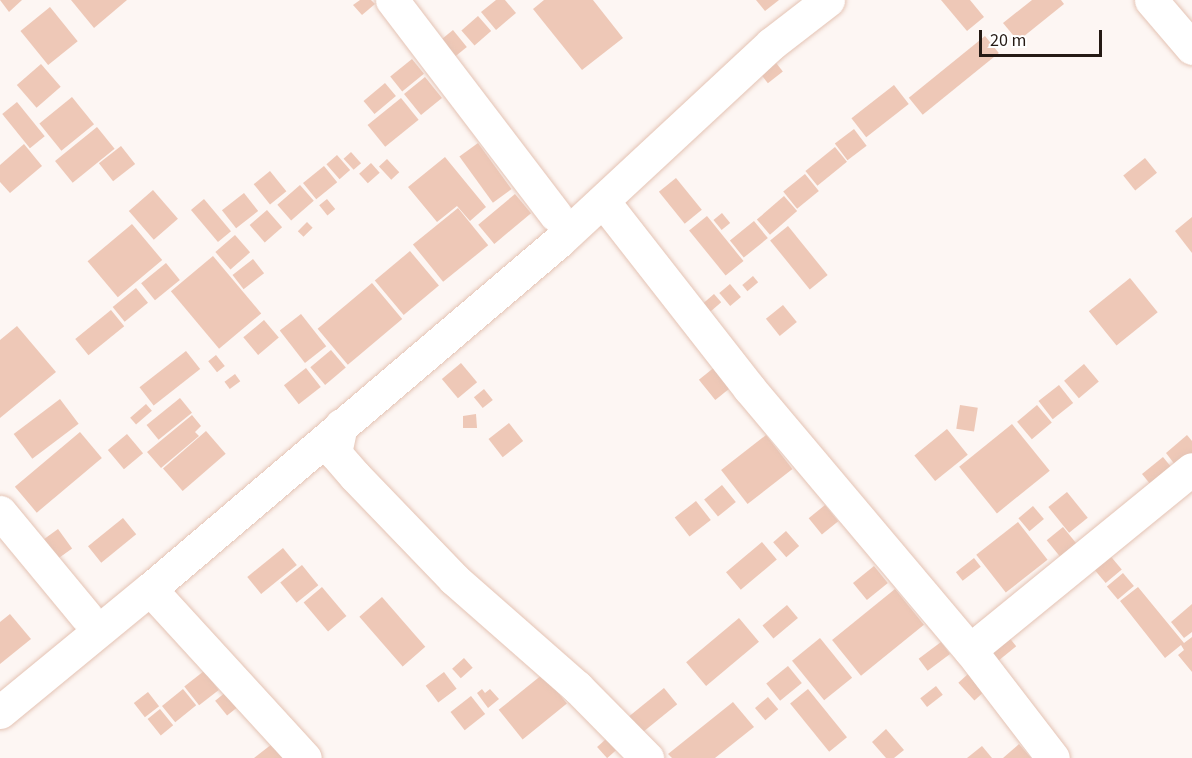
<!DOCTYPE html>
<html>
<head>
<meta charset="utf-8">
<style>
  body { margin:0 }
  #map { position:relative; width:1192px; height:758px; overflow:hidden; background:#fdf6f3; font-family:"Source Sans 3",sans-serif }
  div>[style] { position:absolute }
  .building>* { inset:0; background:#eec8b7; transform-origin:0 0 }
  .roads { filter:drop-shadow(0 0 2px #e4c3b4) drop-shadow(0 0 2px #e4c3b4) }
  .street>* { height:33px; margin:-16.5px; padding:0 16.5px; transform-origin:16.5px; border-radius:16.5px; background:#fff }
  span { translate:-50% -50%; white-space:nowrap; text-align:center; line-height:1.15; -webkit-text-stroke:5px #fff; paint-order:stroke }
  .scale { position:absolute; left:979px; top:30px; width:123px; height:27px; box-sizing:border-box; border:3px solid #251a14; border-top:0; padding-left:8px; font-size:18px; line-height:21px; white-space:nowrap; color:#251a14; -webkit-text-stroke:4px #fff; paint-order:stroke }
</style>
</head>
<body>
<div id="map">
  <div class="building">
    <div style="clip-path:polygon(0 0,22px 0,9px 12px)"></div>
    <div style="clip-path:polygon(71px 0,127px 0,94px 28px)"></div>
    <div style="clip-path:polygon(360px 0,371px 0,375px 4px,362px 15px,353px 5px)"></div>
    <div style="clip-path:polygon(496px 0,505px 0,516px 13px,496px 30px,481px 12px)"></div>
    <div style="clip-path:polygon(544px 0,593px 0,623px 38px,582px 70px,533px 9px)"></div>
    <div style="clip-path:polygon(756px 0,779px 0,765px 11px)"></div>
    <div style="clip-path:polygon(941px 0,970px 0,984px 17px,967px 31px)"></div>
    <div style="clip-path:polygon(1032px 0,1061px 0,1064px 4px,1018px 41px,1003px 23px)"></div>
    <div style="left:50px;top:7px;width:44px;height:38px;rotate:51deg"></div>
    <div style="left:478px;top:16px;width:20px;height:22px;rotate:49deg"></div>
    <div style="left:453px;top:30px;width:22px;height:17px;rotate:51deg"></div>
    <div style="left:985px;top:36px;width:22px;height:98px;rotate:51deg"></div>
    <div style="left:412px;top:59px;width:19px;height:28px;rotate:51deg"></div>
    <div style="left:773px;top:59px;width:16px;height:19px;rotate:52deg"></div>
    <div style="left:41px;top:64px;width:30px;height:32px;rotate:49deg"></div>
    <div style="left:425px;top:77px;width:27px;height:27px;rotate:51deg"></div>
    <div style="left:385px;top:83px;width:17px;height:28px;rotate:50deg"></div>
    <div style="left:894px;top:85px;width:24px;height:54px;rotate:52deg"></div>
    <div style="left:72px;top:97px;width:35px;height:42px;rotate:51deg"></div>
    <div style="left:401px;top:98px;width:28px;height:43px;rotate:51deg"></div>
    <div style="left:17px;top:102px;width:44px;height:19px;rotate:51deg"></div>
    <div style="left:97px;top:127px;width:28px;height:54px;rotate:51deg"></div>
    <div style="left:854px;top:129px;width:21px;height:24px;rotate:53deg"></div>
    <div style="left:478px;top:143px;width:57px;height:23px;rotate:54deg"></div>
    <div style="clip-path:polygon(24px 144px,42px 166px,10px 193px,0 182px,0 165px)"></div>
    <div style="left:121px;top:146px;width:23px;height:28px;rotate:52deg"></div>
    <div style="left:835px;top:147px;width:19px;height:38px;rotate:51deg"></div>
    <div style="left:351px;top:152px;width:15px;height:10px;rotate:48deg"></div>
    <div style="left:337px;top:155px;width:20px;height:14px;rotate:49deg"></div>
    <div style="clip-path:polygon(445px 157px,486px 207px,470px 221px,457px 206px,437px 222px,408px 187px)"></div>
    <div style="left:1145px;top:158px;width:19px;height:28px;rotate:51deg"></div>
    <div style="left:387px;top:159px;width:18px;height:11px;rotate:47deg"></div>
    <div style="left:371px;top:163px;width:13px;height:16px;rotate:48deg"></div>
    <div style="left:324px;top:166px;width:21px;height:27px;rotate:51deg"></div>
    <div style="left:270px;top:171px;width:26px;height:21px;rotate:51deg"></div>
    <div style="left:805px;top:174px;width:22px;height:28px;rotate:51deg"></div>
    <div style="left:676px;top:178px;width:41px;height:22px;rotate:51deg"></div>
    <div style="left:300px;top:185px;width:21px;height:30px;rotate:49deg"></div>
    <div style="left:153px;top:190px;width:38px;height:32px;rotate:49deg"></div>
    <div style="left:244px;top:193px;width:23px;height:28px;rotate:52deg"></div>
    <div style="left:515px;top:194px;width:25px;height:48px;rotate:50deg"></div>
    <div style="left:784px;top:196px;width:20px;height:36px;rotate:49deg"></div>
    <div style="left:204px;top:199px;width:42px;height:17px;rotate:50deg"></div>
    <div style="left:327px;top:199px;width:13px;height:10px;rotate:51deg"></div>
    <div style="left:458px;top:208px;width:48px;height:58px;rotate:51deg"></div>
    <div style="left:267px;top:210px;width:23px;height:23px;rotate:49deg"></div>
    <div style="left:722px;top:213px;width:13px;height:11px;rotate:51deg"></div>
    <div style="left:707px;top:216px;width:58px;height:23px;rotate:51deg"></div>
    <div style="clip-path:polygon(1192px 217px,1192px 253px,1175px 231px)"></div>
    <div style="left:754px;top:221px;width:22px;height:31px;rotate:51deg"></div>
    <div style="left:307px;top:222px;width:8px;height:13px;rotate:45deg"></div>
    <div style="left:132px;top:224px;width:47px;height:58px;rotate:50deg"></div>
    <div style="left:788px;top:226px;width:63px;height:23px;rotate:51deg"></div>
    <div style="left:235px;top:235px;width:23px;height:26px;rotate:49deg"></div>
    <div style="left:410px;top:251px;width:45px;height:46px;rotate:50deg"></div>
    <div style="left:213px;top:256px;width:75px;height:55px;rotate:50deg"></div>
    <div style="left:253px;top:259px;width:18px;height:26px;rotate:52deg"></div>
    <div style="left:166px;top:263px;width:22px;height:32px;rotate:51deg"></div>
    <div style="left:753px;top:276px;width:8px;height:14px;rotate:50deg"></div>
    <div style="left:1130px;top:278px;width:44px;height:53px;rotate:51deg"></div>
    <div style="left:372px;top:283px;width:47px;height:71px;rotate:50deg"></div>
    <div style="left:730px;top:284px;width:17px;height:14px;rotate:50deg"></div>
    <div style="left:136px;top:288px;width:19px;height:30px;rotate:51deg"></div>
    <div style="left:714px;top:294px;width:11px;height:18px;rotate:49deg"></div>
    <div style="left:783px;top:305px;width:22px;height:22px;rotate:51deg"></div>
    <div style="left:111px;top:310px;width:21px;height:46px;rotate:51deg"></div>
    <div style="left:301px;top:314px;width:41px;height:27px;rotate:52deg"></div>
    <div style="left:264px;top:320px;width:23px;height:27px;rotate:50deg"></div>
    <div style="clip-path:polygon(17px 326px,56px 372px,0 418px,0 340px)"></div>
    <div style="left:331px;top:350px;width:23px;height:27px;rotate:50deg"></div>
    <div style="left:186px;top:351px;width:23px;height:59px;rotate:52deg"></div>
    <div style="left:216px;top:355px;width:14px;height:10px;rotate:51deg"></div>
    <div style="left:461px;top:363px;width:25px;height:25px;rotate:50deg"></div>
    <div style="left:1084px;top:364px;width:23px;height:26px;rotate:50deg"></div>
    <div style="left:716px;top:366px;width:26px;height:22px;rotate:51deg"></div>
    <div style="left:306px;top:368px;width:24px;height:28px;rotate:52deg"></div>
    <div style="left:235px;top:374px;width:9px;height:13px;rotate:54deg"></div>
    <div style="left:1059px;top:385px;width:23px;height:26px;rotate:52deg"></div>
    <div style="left:484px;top:389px;width:14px;height:13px;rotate:51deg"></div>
    <div style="left:180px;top:398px;width:19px;height:43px;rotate:51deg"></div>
    <div style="left:60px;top:399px;width:31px;height:58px;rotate:53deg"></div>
    <div style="left:146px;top:404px;width:9px;height:21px;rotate:49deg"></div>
    <div style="left:960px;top:405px;width:18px;height:24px;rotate:9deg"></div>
    <div style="left:1037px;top:405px;width:23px;height:26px;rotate:50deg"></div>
    <div style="clip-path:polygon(476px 414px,477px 428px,463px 428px,463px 416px)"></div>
    <div style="clip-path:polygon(192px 415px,201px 426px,195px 432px,199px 436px,161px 468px,147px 452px)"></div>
    <div style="left:509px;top:423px;width:23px;height:26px;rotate:52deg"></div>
    <div style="left:1012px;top:424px;width:60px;height:68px;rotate:51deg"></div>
    <div style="left:947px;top:429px;width:33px;height:42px;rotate:51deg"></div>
    <div style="left:206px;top:431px;width:30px;height:57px;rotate:49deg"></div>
    <div style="left:80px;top:432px;width:34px;height:85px;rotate:50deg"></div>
    <div style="left:127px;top:434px;width:25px;height:25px;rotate:50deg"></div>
    <div style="left:766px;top:435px;width:43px;height:57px;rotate:52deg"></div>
    <div style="clip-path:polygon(1187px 435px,1192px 441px,1192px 454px,1176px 466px,1166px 453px)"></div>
    <div style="left:1163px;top:457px;width:21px;height:27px;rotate:51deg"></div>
    <div style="left:722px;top:485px;width:22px;height:23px;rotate:51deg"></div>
    <div style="left:1067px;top:492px;width:33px;height:24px;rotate:51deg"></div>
    <div style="left:696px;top:501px;width:24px;height:27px;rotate:52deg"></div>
    <div style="left:825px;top:505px;width:21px;height:21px;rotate:51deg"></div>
    <div style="left:1033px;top:506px;width:17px;height:19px;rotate:50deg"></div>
    <div style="left:123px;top:518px;width:21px;height:45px;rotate:51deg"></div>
    <div style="left:1018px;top:522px;width:48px;height:53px;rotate:52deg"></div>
    <div style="left:1063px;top:527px;width:21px;height:21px;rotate:51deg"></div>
    <div style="left:58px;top:529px;width:24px;height:25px;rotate:54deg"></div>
    <div style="left:786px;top:531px;width:20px;height:17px;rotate:49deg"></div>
    <div style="left:762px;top:542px;width:23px;height:47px;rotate:50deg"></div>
    <div style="left:283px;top:548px;width:22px;height:46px;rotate:51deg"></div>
    <div style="left:1107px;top:552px;width:23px;height:21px;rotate:50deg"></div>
    <div style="left:974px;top:558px;width:11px;height:23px;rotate:52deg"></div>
    <div style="left:302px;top:565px;width:26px;height:28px;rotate:51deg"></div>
    <div style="left:874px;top:566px;width:22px;height:27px;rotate:51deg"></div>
    <div style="left:1123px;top:573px;width:17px;height:21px;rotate:50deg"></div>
    <div style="left:322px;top:587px;width:38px;height:24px;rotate:50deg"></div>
    <div style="clip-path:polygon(1138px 587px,1184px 643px,1192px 637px,1192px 672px,1178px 655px,1184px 650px,1181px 645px,1165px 658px,1120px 601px)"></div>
    <div style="left:895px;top:589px;width:46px;height:81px;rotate:51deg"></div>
    <div style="left:382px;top:597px;width:66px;height:30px;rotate:49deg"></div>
    <div style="clip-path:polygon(1192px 604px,1192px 632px,1184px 638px,1171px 622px)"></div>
    <div style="left:787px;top:605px;width:17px;height:32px;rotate:50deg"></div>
    <div style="clip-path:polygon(10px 614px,31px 639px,0 664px,0 622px)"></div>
    <div style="left:739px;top:618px;width:31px;height:69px;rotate:50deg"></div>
    <div style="left:1003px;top:630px;width:21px;height:25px;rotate:51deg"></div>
    <div style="left:820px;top:638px;width:51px;height:36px;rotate:51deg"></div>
    <div style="left:941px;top:642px;width:15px;height:28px;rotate:53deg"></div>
    <div style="left:464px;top:658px;width:13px;height:16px;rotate:48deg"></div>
    <div style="left:788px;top:666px;width:22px;height:28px;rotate:51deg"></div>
    <div style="left:204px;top:671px;width:24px;height:25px;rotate:52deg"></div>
    <div style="left:444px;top:672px;width:21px;height:23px;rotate:53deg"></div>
    <div style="left:543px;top:674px;width:38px;height:57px;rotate:51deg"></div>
    <div style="left:968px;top:674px;width:24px;height:13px;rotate:48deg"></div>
    <div style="left:936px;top:686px;width:11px;height:20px;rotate:52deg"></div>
    <div style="left:664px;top:688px;width:21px;height:48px;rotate:51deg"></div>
    <div style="left:183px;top:689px;width:21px;height:27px;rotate:51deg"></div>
    <div style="clip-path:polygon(482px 689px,485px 693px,490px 689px,499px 699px,488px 708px,477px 693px)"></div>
    <div style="left:808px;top:689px;width:62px;height:23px;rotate:51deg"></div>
    <div style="left:148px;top:692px;width:18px;height:18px;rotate:52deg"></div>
    <div style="left:226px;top:692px;width:19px;height:14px;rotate:51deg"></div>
    <div style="left:471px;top:696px;width:23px;height:26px;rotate:52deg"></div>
    <div style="left:768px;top:697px;width:16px;height:17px;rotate:50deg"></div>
    <div style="clip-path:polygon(733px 702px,754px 727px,715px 758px,672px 758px,668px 754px)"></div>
    <div style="left:160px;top:709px;width:21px;height:16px;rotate:51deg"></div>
    <div style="clip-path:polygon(886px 729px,904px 750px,894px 758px,886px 758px,872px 742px)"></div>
    <div style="left:606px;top:739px;width:15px;height:12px;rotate:48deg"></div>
    <div style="clip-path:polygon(272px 744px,284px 758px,254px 758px)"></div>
    <div style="clip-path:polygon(1019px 744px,1031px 758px,1003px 758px)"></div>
    <div style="clip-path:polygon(982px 746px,992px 758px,967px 758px)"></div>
  </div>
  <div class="roads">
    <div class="street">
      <div style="left:392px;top:0;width:270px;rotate:52.7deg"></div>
      <div style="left:1151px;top:0;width:63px;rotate:49.5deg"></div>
      <div style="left:603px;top:201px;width:237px;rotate:52deg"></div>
      <div style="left:749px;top:388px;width:343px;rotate:49.9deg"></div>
      <div style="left:970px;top:650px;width:136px;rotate:52.5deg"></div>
      <div style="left:341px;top:425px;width:29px;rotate:102deg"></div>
      <div style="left:335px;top:453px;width:30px;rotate:49deg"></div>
      <div style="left:355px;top:476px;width:143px;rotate:46.1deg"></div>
      <div style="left:454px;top:579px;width:164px;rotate:41.3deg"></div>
      <div style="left:577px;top:687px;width:100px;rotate:45.4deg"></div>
      <div style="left:0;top:512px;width:135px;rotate:50.4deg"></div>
      <div style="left:150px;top:589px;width:229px;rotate:47.5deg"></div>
      <div style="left:970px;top:650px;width:286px;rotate:-39.2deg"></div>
      <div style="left:0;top:712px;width:194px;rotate:-39.4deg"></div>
      <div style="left:150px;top:589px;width:537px;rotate:-40.39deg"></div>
      <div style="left:559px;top:241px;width:289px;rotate:-42.9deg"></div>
      <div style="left:771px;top:44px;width:72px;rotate:-37.7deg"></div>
    </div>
  </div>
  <div class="scale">20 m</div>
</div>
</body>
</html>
